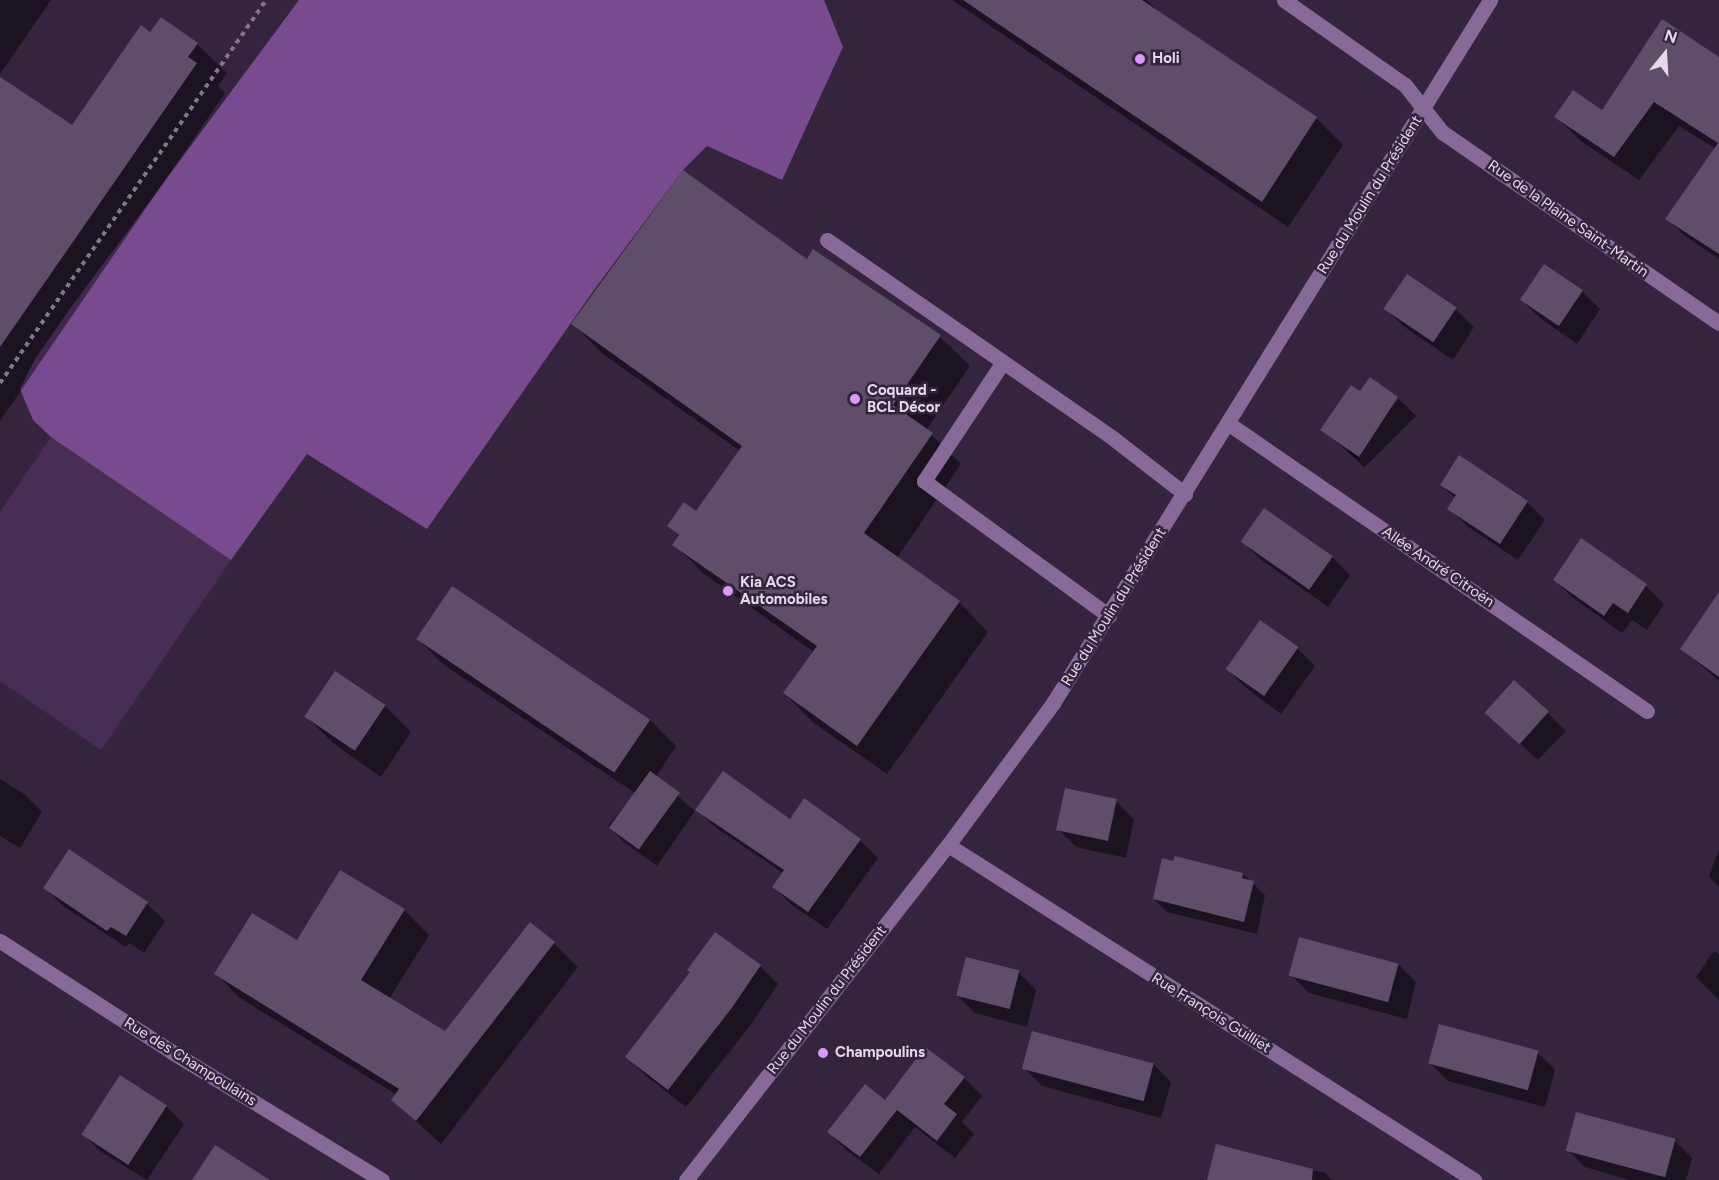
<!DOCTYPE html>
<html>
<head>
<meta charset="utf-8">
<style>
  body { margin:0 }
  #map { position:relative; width:1719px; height:1180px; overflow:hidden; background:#34243d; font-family:Figtree,sans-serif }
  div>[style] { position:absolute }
  .green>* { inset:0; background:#482e55 }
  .forest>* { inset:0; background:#784b90 }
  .shadow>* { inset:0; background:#0007; transform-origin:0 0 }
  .building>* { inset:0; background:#5f4e6a; transform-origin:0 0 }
  .path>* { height:4px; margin-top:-2px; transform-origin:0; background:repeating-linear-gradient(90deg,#83768b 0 4.5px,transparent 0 9px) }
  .minor>* { height:15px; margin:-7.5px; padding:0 7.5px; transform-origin:7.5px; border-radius:7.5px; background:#886a99 }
  .dots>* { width:16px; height:16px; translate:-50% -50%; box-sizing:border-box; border:3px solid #34243d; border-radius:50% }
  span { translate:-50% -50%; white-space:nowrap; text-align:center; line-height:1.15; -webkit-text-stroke:5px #34243d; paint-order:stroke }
  .poi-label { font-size:15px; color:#e3d9e9; font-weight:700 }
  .left { translate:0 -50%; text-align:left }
  .street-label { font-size:15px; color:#e3d9e9 }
  .north { position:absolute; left:1635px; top:24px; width:60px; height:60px; -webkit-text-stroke:4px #34243d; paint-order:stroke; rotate:18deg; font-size:16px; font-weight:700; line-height:24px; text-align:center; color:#e3d9e9 }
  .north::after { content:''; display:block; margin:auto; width:21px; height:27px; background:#e3d9e9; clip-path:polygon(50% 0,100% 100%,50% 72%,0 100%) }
</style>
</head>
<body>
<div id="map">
  <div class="green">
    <div style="clip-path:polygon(51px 437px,231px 560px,101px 750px,0 681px,0 512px)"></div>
  </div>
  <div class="forest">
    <div style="clip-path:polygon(299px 0,824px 0,843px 47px,782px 180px,707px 146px,683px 170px,594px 290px,427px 529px,307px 454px,231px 560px,51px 437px,33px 420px,20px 389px,35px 359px,69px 310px)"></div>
  </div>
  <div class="shadow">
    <div style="clip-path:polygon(0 0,51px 0,0 74px)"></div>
    <div style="clip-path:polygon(952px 0,1147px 0,1162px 15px,1316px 118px,1343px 145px,1288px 227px)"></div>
    <div style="clip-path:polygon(161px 19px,197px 44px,227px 73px,218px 86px,225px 93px,0 421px,0 79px,72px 128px)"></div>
    <div style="clip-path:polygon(1719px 58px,1719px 151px,1679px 126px,1639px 180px,1581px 141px,1556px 117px,1602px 112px)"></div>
    <div style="clip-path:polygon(1719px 207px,1719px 259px,1685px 236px,1667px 218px)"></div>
    <div style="clip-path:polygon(814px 251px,940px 337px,970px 366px,926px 430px,961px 464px,897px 558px,959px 602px,988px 632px,887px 774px,814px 723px,784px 693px,814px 652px,704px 574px,674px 544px,680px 537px,669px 526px,696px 513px,740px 451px,603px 354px,573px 324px,807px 261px)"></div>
    <div style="clip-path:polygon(1407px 276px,1456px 309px,1474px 327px,1453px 360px,1403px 326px,1385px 308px)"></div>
    <div style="clip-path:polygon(1582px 291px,1600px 309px,1577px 344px,1540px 318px,1522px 300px)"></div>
    <div style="clip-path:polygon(1370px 379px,1399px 399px,1395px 399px,1356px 459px,1322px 429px,1361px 393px)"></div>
    <div style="left:1399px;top:399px;width:24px;height:73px;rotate:45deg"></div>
    <div style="clip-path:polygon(1442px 485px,1527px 502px,1545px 520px,1518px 560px,1467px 526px,1449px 508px,1455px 498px)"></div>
    <div style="clip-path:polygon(1264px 510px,1332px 557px,1350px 575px,1328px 607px,1260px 559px,1242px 541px)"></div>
    <div style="clip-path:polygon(1582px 540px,1646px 586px,1664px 604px,1647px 630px,1632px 620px,1622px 633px,1573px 598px,1555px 580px)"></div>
    <div style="clip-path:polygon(1719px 619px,1719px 681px,1682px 649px)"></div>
    <div style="clip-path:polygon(1260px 622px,1297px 648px,1315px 666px,1281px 714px,1245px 687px,1227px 669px)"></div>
    <div style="clip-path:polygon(418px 639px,650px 720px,676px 746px,656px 777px,695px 811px,657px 866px,624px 842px,608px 826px,635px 793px,444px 665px)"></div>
    <div style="clip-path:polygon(385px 706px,411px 732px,381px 777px,333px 743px,306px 716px)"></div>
    <div style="clip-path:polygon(1486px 712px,1548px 713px,1566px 731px,1538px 760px)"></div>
    <div style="clip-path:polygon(0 779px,24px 794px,42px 812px,20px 848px,0 836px)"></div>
    <div style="clip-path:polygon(1116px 801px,1134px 819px,1126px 858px,1076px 847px,1058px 829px)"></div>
    <div style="clip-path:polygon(697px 809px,790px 822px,860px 840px,878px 858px,827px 929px,792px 905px,774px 887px,783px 873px,715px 827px)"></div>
    <div style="clip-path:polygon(1719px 850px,1719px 887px,1709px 876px)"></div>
    <div style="clip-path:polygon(70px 851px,147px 904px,165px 921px,144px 953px,129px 943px,126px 947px,63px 906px,45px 888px)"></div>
    <div style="clip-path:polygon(1243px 874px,1265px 895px,1257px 934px,1167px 912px,1154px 899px)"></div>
    <div style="clip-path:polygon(404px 910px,429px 935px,389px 999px,446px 1033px,554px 943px,578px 967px,441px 1144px,393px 1100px,397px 1095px,240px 998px,216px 974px,297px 942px)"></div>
    <div style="clip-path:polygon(1714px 951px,1719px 954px,1719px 1000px,1696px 977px)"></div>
    <div style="clip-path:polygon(1398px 964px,1416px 982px,1407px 1019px,1309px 993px,1291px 975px)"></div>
    <div style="clip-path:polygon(760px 966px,778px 984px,749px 1027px,686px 1107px,645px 1075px,627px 1057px)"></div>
    <div style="clip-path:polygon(1018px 972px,1036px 990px,1027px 1027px,975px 1013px,957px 995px)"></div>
    <div style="clip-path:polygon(925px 1049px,964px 1078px,982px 1096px,962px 1122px,974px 1134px,955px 1158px,915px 1127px,879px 1174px,846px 1150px,829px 1132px,885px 1102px)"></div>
    <div style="clip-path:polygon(1537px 1052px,1555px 1070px,1545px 1107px,1448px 1081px,1430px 1063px)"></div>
    <div style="clip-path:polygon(1153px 1064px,1171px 1082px,1161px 1118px,1042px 1086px,1024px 1068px)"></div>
    <div style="clip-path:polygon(166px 1106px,184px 1124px,147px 1180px,100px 1151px,82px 1133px)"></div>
    <div style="clip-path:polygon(1674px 1140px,1692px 1158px,1686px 1180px,1629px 1180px,1585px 1167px,1567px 1149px)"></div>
    <div style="clip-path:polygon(1217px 1146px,1325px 1173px,1332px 1180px,1209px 1180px)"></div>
  </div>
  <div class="building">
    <div style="clip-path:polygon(963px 0,1142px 0,1317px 117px,1262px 202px)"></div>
    <div style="clip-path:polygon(161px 17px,198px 43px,188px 57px,197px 63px,0 347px,0 77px,72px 125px,141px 25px,150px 32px)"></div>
    <div style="clip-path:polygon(1662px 19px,1719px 57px,1719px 254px,1665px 219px,1718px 143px,1654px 102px,1614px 157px,1554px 117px,1573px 90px,1602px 110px)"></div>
    <div style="clip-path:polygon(683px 170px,807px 259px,813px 249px,941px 335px,893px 405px,933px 433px,864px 533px,960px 601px,857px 746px,783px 693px,817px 646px,672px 545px,679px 535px,667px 526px,684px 502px,696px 511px,742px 446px,571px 324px)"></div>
    <div style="left:1544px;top:264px;width:47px;height:43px;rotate:34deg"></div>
    <div style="left:1407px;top:274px;width:60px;height:42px;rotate:34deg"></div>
    <div style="clip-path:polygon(1370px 377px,1398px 397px,1359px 457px,1320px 430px,1351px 385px,1360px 391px)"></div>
    <div style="clip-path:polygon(1459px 455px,1528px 501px,1500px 544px,1447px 509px,1456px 495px,1440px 485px)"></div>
    <div style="left:1264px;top:508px;width:84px;height:41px;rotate:35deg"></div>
    <div style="clip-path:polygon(1581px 538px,1647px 584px,1628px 613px,1613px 603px,1604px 616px,1553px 580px)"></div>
    <div style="left:452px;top:586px;width:239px;height:64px;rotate:34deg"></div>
    <div style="clip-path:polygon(1719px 592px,1719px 677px,1680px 649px)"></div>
    <div style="left:1260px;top:620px;width:47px;height:60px;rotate:35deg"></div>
    <div style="left:335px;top:671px;width:61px;height:55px;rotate:34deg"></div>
    <div style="left:1514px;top:680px;width:47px;height:44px;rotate:42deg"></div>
    <div style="left:650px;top:771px;width:37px;height:70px;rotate:36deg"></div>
    <div style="clip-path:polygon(723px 771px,790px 819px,804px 798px,861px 839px,808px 912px,772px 887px,784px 870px,695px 810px)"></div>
    <div style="left:1065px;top:788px;width:53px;height:43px;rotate:12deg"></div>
    <div style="clip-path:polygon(69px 849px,148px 902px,126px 936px,111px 927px,107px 931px,43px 888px)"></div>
    <div style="clip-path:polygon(1175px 856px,1243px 873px,1242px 878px,1254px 881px,1244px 922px,1153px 899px,1162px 858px,1173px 861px)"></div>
    <div style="clip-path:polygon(340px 870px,405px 909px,361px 980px,445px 1031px,530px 922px,555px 942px,416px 1121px,391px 1100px,399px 1089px,214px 974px,252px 913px,297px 940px)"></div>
    <div style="clip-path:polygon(715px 932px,761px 965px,731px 1009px,668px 1090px,625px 1057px,690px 972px,687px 970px)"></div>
    <div style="left:1299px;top:937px;width:103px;height:40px;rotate:15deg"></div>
    <div style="left:966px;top:957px;width:55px;height:40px;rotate:14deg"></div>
    <div style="left:1439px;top:1024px;width:103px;height:41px;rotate:15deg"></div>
    <div style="left:1032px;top:1031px;width:126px;height:39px;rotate:15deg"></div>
    <div style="clip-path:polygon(925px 1047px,965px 1077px,944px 1104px,957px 1114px,937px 1141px,897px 1110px,860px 1157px,827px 1132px,865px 1084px,885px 1100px)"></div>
    <div style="left:120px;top:1075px;width:56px;height:71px;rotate:33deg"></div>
    <div style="left:1576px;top:1112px;width:103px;height:40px;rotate:15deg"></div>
    <div style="clip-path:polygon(1216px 1144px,1313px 1169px,1312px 1180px,1207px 1180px)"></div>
    <div style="clip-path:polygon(215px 1145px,270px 1180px,192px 1180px)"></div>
  </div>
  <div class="path">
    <div style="left:0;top:383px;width:466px;rotate:-55.2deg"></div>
  </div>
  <div class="minor">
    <div style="left:1284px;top:0;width:148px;rotate:35.1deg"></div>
    <div style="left:1405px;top:85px;width:60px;rotate:51.8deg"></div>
    <div style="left:1442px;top:132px;width:336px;rotate:34.6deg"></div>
    <div style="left:827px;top:240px;width:349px;rotate:34.7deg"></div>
    <div style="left:1114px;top:439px;width:90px;rotate:37.8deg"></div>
    <div style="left:1003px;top:362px;width:143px;rotate:123.6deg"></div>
    <div style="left:924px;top:481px;width:229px;rotate:36.1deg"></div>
    <div style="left:1229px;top:424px;width:507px;rotate:34.47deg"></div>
    <div style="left:948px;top:845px;width:624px;rotate:32.49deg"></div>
    <div style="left:0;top:941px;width:205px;rotate:32.8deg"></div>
    <div style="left:172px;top:1052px;width:246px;rotate:31.4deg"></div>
    <div style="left:686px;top:1180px;width:425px;rotate:-52deg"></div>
    <div style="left:948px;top:845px;width:177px;rotate:-53.5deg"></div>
    <div style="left:1053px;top:703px;width:828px;rotate:-58.13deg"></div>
  </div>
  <div class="dots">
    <div style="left:1140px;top:59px;background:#d79bf9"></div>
    <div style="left:855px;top:399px;background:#d79bf9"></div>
    <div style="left:728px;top:591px;background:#d79bf9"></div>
    <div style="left:823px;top:1053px;background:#d79bf9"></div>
  </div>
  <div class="poi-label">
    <span class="left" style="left:1152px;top:59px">Holi</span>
    <span class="left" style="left:867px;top:399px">Coquard -<br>BCL Décor</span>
    <span class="left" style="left:740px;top:591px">Kia ACS<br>Automobiles</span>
    <span class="left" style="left:835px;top:1053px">Champoulins</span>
  </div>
  <div class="street-label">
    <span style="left:1370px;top:195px;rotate:-58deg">Rue du Moulin du Président</span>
    <span style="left:1568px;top:219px;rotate:35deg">Rue de la Plaine Saint-Martin</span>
    <span style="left:1438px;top:567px;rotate:34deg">Allée André Citroën</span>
    <span style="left:1114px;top:607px;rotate:-58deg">Rue du Moulin du Président</span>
    <span style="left:827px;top:1000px;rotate:-52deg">Rue du Moulin du Président</span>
    <span style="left:1211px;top:1013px;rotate:32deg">Rue François Guilliet</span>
    <span style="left:190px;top:1062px;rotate:32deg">Rue des Champoulains</span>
  </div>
  <div class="north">N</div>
</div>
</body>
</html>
